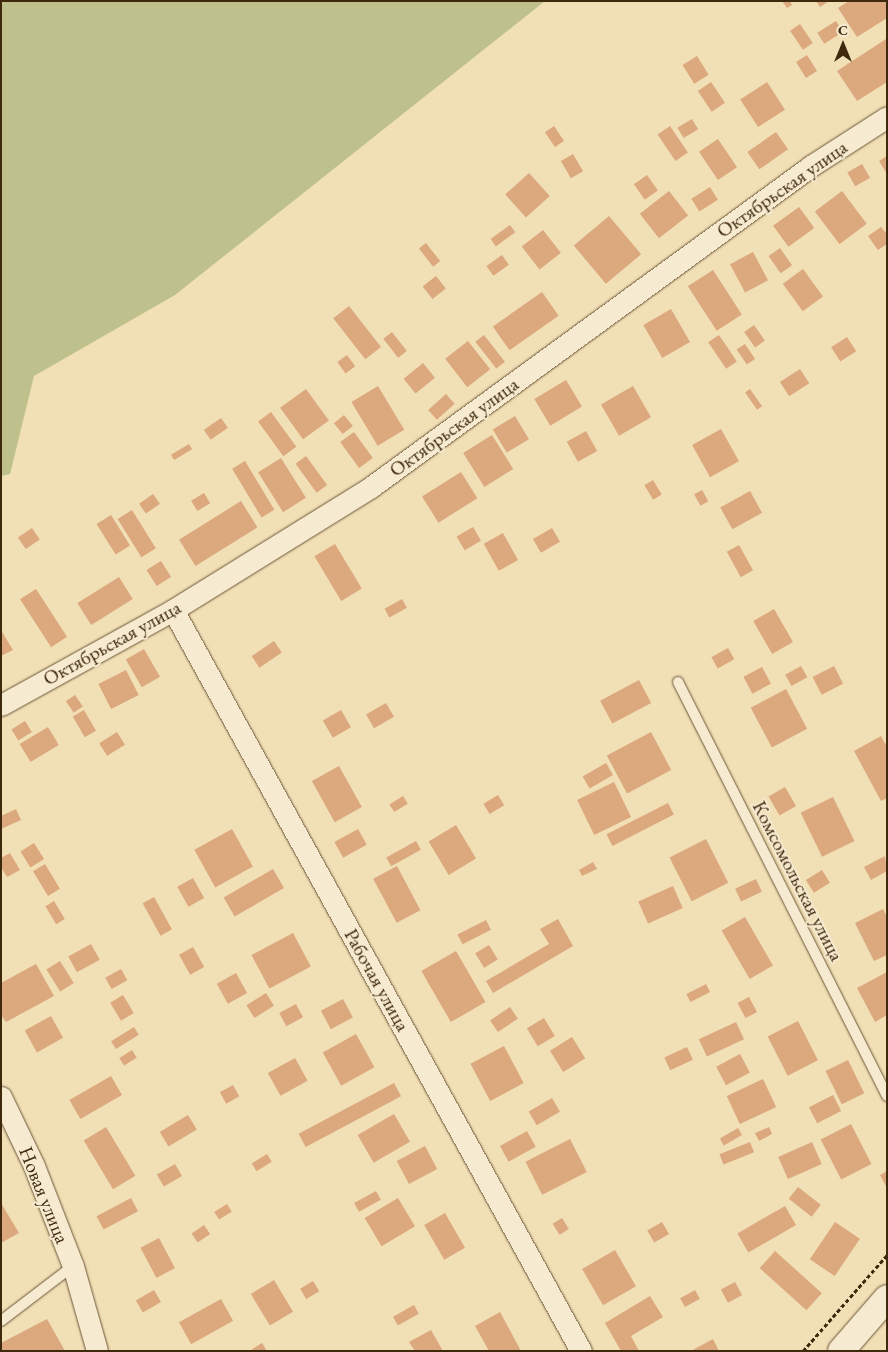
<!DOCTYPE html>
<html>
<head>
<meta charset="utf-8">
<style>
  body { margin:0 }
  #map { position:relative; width:888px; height:1352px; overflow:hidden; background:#f1dfb6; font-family:"EB Garamond",serif }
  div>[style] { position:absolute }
  .green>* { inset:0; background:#bec18b }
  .building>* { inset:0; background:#dca87e; transform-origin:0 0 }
  .path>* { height:3px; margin-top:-1.5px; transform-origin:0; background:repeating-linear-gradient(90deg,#3f290d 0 4px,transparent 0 6.5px) }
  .roads { filter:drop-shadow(0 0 1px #6c5637) drop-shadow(0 0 1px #6c5637) }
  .service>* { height:10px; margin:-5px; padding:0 5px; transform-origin:5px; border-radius:5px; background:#f6ead0 }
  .minor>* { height:21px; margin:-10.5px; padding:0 10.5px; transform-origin:10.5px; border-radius:10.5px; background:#f6ead0 }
  .tertiary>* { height:26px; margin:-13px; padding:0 13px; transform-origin:13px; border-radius:13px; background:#f6ead0 }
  span { translate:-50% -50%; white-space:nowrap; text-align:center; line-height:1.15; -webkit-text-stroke:4px #f6ead0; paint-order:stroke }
  .street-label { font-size:20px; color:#3f290d }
  .frame { position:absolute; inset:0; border:2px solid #3f290d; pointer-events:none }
  .north { position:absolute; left:818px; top:20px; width:50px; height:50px; -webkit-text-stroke:4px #f6ead0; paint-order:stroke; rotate:0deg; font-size:14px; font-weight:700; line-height:20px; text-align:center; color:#3f290d }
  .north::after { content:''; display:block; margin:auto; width:18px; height:22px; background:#3f290d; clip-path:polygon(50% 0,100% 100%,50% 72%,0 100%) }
</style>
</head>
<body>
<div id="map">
  <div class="green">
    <div style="clip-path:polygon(1px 1px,545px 1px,175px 295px,34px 376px,10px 474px,1px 476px)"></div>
  </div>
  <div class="building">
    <div style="clip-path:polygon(782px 1px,790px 1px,792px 5px,787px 8px)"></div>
    <div style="clip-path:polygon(816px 1px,829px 1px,820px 7px)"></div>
    <div style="clip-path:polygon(849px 1px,887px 1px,887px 18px,857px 37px,838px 8px)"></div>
    <div style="left:836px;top:21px;width:13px;height:22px;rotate:58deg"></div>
    <div style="left:800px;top:24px;width:23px;height:12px;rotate:56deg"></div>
    <div style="clip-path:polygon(886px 39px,887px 82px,857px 101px,837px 71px)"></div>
    <div style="left:807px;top:55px;width:19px;height:13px;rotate:58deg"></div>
    <div style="left:697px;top:56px;width:22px;height:17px;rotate:58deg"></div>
    <div style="left:711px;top:82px;width:25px;height:16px;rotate:56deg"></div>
    <div style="left:767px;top:82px;width:33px;height:32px;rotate:57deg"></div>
    <div style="left:692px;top:119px;width:12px;height:17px;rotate:59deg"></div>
    <div style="left:554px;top:126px;width:18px;height:11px;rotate:56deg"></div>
    <div style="left:670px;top:126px;width:32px;height:15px;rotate:56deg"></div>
    <div style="left:776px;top:132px;width:21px;height:35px;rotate:55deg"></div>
    <div style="left:718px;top:139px;width:34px;height:23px;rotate:56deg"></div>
    <div style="left:573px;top:154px;width:20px;height:14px;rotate:60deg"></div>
    <div style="clip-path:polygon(887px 156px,887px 174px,879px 161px)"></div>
    <div style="left:862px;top:164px;width:16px;height:17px;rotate:60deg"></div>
    <div style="left:529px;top:173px;width:31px;height:32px;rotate:48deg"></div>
    <div style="left:647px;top:175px;width:19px;height:16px;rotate:55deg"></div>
    <div style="left:710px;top:187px;width:15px;height:22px;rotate:58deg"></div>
    <div style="left:669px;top:191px;width:31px;height:37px;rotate:52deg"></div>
    <div style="left:842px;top:191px;width:41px;height:34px;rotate:53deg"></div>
    <div style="left:799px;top:207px;width:26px;height:32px;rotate:54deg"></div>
    <div style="left:609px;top:216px;width:50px;height:46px;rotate:50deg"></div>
    <div style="left:510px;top:225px;width:9px;height:24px;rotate:54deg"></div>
    <div style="clip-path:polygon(881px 227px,887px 234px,887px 244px,878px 250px,868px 236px)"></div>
    <div style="left:543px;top:230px;width:29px;height:27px;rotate:52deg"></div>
    <div style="left:426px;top:243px;width:23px;height:9px;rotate:52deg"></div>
    <div style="left:780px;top:248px;width:21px;height:14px;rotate:55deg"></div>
    <div style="left:753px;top:252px;width:32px;height:26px;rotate:62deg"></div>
    <div style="left:502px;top:255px;width:12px;height:19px;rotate:55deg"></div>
    <div style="left:803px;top:269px;width:34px;height:25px;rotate:54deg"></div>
    <div style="left:713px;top:270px;width:53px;height:30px;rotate:57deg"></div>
    <div style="left:436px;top:276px;width:16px;height:17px;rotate:52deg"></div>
    <div style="left:542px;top:292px;width:29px;height:60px;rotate:55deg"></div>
    <div style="left:349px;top:306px;width:52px;height:20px;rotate:52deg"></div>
    <div style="left:671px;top:309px;width:38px;height:32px;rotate:60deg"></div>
    <div style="left:754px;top:325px;width:19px;height:12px;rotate:55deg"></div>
    <div style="left:392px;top:332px;width:24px;height:11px;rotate:52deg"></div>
    <div style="left:484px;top:335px;width:34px;height:11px;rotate:52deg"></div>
    <div style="left:719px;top:335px;width:32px;height:13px;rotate:56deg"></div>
    <div style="left:847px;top:337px;width:17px;height:19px;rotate:57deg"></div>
    <div style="left:468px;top:341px;width:36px;height:29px;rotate:52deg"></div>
    <div style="left:745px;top:344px;width:18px;height:10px;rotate:56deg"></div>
    <div style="left:347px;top:355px;width:14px;height:12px;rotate:54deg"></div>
    <div style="left:423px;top:363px;width:19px;height:25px;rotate:51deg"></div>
    <div style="left:800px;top:369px;width:17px;height:24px;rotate:57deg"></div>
    <div style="left:566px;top:380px;width:31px;height:37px;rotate:59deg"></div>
    <div style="left:378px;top:386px;width:51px;height:31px;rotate:59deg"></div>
    <div style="left:633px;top:386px;width:36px;height:37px;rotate:60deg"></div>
    <div style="left:306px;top:389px;width:39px;height:32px;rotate:54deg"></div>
    <div style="left:750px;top:389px;width:21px;height:6px;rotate:55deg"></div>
    <div style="left:446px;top:394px;width:13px;height:24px;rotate:48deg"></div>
    <div style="left:271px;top:412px;width:43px;height:16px;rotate:54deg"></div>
    <div style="left:344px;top:415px;width:14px;height:13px;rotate:51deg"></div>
    <div style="left:515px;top:416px;width:27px;height:26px;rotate:59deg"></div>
    <div style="left:221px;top:418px;width:12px;height:21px;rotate:55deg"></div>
    <div style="left:721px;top:429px;width:37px;height:33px;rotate:61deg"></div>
    <div style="left:586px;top:431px;width:23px;height:22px;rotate:61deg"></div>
    <div style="left:354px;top:432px;width:32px;height:17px;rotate:54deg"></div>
    <div style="left:492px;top:435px;width:40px;height:34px;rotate:58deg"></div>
    <div style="left:189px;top:444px;width:6px;height:21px;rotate:59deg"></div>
    <div style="left:306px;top:456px;width:36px;height:13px;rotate:54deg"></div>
    <div style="left:281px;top:458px;width:47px;height:27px;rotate:58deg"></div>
    <div style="left:245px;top:461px;width:57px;height:15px;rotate:59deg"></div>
    <div style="left:461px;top:472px;width:31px;height:46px;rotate:58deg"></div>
    <div style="left:653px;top:480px;width:17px;height:10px;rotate:59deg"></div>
    <div style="left:702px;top:490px;width:13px;height:9px;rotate:61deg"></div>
    <div style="left:750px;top:491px;width:25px;height:34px;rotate:61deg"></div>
    <div style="left:204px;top:493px;width:12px;height:15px;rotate:59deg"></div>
    <div style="left:153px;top:494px;width:12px;height:17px;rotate:55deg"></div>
    <div style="left:241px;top:501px;width:31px;height:73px;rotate:58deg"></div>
    <div style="left:132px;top:510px;width:45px;height:17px;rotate:58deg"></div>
    <div style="left:111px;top:515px;width:36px;height:17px;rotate:58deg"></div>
    <div style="left:473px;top:527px;width:16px;height:19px;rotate:60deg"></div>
    <div style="left:32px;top:528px;width:14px;height:17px;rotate:56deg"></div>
    <div style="left:552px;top:528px;width:16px;height:22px;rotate:60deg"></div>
    <div style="left:503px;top:533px;width:31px;height:22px;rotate:61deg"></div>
    <div style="left:335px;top:544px;width:52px;height:24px;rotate:59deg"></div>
    <div style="left:739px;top:545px;width:29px;height:14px;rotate:61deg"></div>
    <div style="left:161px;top:561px;width:19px;height:17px;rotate:58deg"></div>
    <div style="left:119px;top:577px;width:26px;height:49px;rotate:58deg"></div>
    <div style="left:36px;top:589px;width:57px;height:19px;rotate:57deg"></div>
    <div style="left:402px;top:599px;width:10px;height:20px;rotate:61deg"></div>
    <div style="left:774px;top:609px;width:38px;height:24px;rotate:60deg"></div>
    <div style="clip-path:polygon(1px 630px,13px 650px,1px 656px)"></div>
    <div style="left:274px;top:641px;width:14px;height:27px;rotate:56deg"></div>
    <div style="left:728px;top:648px;width:13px;height:19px;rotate:61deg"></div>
    <div style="left:144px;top:649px;width:32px;height:21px;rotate:60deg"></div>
    <div style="left:801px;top:666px;width:13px;height:18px;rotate:61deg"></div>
    <div style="left:834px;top:666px;width:20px;height:24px;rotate:63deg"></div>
    <div style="left:762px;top:667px;width:19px;height:21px;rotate:62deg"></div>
    <div style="left:126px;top:670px;width:28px;height:31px;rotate:63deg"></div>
    <div style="left:639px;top:680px;width:26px;height:44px;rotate:62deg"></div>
    <div style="left:786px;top:689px;width:45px;height:40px;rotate:62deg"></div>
    <div style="left:75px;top:695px;width:14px;height:11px;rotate:56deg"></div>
    <div style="left:386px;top:703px;width:16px;height:23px;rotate:60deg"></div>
    <div style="left:84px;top:710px;width:24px;height:13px;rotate:60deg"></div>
    <div style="left:341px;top:710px;width:20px;height:21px;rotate:60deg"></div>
    <div style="left:25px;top:721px;width:13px;height:16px;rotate:58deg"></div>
    <div style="left:48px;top:727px;width:21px;height:33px;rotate:59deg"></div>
    <div style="left:117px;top:732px;width:15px;height:21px;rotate:58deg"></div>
    <div style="left:651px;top:732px;width:43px;height:50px;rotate:62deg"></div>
    <div style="clip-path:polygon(881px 736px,887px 747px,887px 798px,881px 801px,854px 751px)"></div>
    <div style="left:606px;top:763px;width:14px;height:27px;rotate:60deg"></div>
    <div style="left:339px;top:766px;width:47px;height:31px;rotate:61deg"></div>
    <div style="left:614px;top:782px;width:39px;height:41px;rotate:64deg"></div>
    <div style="left:785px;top:787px;width:22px;height:19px;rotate:60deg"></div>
    <div style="left:498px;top:795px;width:12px;height:17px;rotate:59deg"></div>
    <div style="left:403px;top:796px;width:9px;height:16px;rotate:58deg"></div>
    <div style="left:833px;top:797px;width:49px;height:36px;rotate:64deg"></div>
    <div style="left:668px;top:803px;width:13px;height:69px;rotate:63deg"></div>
    <div style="clip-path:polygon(16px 809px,21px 820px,1px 829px,1px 816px)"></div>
    <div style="left:456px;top:825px;width:39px;height:32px;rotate:59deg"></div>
    <div style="left:232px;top:829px;width:43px;height:43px;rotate:61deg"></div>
    <div style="left:358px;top:829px;width:18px;height:27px;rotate:61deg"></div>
    <div style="left:706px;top:839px;width:49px;height:41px;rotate:63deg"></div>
    <div style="left:416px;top:841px;width:10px;height:34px;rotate:61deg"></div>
    <div style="left:34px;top:843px;width:19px;height:16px;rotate:58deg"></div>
    <div style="clip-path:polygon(10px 853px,20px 870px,7px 877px,1px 867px,1px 858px)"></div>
    <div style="clip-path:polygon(885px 856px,887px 871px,871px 880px,864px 867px)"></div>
    <div style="clip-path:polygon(593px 862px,597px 869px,582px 876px,579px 870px)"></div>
    <div style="left:45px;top:864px;width:29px;height:14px;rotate:59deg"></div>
    <div style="left:397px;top:866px;width:50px;height:27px;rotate:62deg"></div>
    <div style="left:273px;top:869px;width:22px;height:57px;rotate:60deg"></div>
    <div style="left:822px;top:870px;width:15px;height:19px;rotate:58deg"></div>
    <div style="left:193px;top:878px;width:23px;height:18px;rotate:61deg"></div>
    <div style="left:756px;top:879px;width:14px;height:23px;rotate:65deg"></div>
    <div style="left:673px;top:886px;width:24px;height:38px;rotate:66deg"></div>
    <div style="left:154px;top:897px;width:37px;height:13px;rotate:61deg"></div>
    <div style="left:54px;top:901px;width:21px;height:10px;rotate:59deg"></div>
    <div style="clip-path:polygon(883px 909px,887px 917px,887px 955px,874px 961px,855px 923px)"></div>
    <div style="left:745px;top:917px;width:56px;height:27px;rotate:60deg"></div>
    <div style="clip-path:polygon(558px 919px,573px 946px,493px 993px,486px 981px,549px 944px,540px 929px)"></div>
    <div style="left:486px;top:920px;width:11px;height:32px;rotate:63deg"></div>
    <div style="left:293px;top:933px;width:38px;height:47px;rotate:62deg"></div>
    <div style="left:91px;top:944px;width:18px;height:26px;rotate:61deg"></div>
    <div style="left:489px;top:945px;width:17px;height:16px;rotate:59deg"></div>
    <div style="left:193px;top:947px;width:23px;height:16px;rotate:61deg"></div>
    <div style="left:456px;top:951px;width:59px;height:40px;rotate:60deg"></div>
    <div style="left:60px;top:961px;width:26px;height:16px;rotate:58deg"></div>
    <div style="clip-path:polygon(36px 964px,54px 996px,6px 1022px,1px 1015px,1px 983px)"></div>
    <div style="left:121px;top:969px;width:13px;height:18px;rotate:61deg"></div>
    <div style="clip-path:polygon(887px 972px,887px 1015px,875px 1022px,857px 988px)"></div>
    <div style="left:236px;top:973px;width:23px;height:22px;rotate:61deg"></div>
    <div style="left:706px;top:984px;width:9px;height:22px;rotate:63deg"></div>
    <div style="left:266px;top:993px;width:15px;height:23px;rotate:58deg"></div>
    <div style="left:123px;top:995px;width:21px;height:15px;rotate:59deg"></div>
    <div style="left:749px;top:997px;width:17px;height:13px;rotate:62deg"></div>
    <div style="left:343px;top:999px;width:21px;height:25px;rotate:62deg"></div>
    <div style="left:296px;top:1004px;width:15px;height:19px;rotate:62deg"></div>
    <div style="left:510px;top:1007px;width:14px;height:24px;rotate:56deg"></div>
    <div style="left:51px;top:1016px;width:25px;height:30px;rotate:61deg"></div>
    <div style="left:544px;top:1018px;width:21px;height:20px;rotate:59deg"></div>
    <div style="left:798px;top:1021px;width:44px;height:34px;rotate:63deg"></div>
    <div style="left:736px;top:1022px;width:19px;height:41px;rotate:65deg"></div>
    <div style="left:134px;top:1027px;width:9px;height:27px;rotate:58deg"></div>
    <div style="left:356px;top:1034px;width:38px;height:38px;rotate:61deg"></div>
    <div style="left:572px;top:1037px;width:25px;height:26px;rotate:58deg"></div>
    <div style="left:504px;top:1046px;width:42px;height:38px;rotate:62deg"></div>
    <div style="left:687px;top:1047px;width:14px;height:25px;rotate:65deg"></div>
    <div style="left:132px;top:1050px;width:9px;height:15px;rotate:58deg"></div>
    <div style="left:740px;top:1054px;width:21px;height:27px;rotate:62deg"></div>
    <div style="left:295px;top:1058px;width:26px;height:31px;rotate:61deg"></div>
    <div style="left:848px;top:1060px;width:37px;height:25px;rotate:64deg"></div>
    <div style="left:111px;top:1076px;width:22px;height:48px;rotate:60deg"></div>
    <div style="left:763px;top:1079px;width:31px;height:40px;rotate:65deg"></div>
    <div style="left:394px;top:1083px;width:15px;height:108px;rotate:62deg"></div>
    <div style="left:233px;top:1085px;width:13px;height:15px;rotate:61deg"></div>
    <div style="left:833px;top:1095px;width:18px;height:27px;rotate:63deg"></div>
    <div style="left:552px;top:1098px;width:16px;height:27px;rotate:60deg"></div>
    <div style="left:394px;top:1114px;width:32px;height:42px;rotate:60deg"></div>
    <div style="left:188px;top:1115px;width:17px;height:33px;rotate:59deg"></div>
    <div style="left:851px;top:1124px;width:45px;height:34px;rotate:63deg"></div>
    <div style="left:106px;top:1127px;width:57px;height:26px;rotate:59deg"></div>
    <div style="clip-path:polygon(769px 1127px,772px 1134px,759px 1141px,755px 1133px)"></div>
    <div style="left:738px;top:1128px;width:8px;height:21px;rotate:60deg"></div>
    <div style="left:527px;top:1131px;width:18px;height:31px;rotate:61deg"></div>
    <div style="left:570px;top:1139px;width:37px;height:50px;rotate:63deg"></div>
    <div style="left:750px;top:1142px;width:11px;height:33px;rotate:68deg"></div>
    <div style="left:812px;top:1142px;width:24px;height:37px;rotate:66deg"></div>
    <div style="left:425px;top:1146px;width:26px;height:32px;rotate:62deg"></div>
    <div style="left:267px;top:1154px;width:9px;height:18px;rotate:58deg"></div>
    <div style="left:175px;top:1164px;width:14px;height:21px;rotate:60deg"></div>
    <div style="clip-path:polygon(887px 1171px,887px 1188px,880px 1175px)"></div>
    <div style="left:798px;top:1187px;width:29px;height:15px;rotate:38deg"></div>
    <div style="left:376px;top:1191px;width:10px;height:25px;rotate:61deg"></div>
    <div style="left:131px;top:1198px;width:15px;height:39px;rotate:62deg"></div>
    <div style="left:398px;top:1198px;width:33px;height:39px;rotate:59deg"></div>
    <div style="clip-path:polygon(1px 1203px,19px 1233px,1px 1243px)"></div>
    <div style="left:227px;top:1204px;width:9px;height:15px;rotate:58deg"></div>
    <div style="left:785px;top:1206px;width:22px;height:55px;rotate:60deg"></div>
    <div style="left:445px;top:1213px;width:40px;height:24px;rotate:60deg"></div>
    <div style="left:562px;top:1218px;width:13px;height:11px;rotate:58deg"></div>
    <div style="left:662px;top:1222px;width:14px;height:17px;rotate:60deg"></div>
    <div style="left:835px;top:1222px;width:30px;height:45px;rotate:34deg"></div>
    <div style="left:204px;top:1225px;width:11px;height:15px;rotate:56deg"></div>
    <div style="left:159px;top:1238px;width:34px;height:21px;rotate:62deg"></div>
    <div style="left:615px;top:1250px;width:42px;height:38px;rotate:60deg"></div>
    <div style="left:775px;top:1251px;width:63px;height:23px;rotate:42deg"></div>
    <div style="left:274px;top:1280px;width:37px;height:27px;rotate:59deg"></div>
    <div style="left:313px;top:1281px;width:12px;height:15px;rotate:59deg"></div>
    <div style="left:735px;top:1282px;width:15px;height:16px;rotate:62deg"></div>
    <div style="left:154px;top:1290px;width:14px;height:21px;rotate:60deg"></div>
    <div style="left:695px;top:1290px;width:10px;height:17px;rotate:61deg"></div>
    <div style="clip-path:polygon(650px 1296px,663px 1317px,631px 1336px,639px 1351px,621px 1351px,605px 1323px)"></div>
    <div style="left:221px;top:1299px;width:25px;height:48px;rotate:61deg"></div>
    <div style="left:414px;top:1305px;width:10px;height:24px;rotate:61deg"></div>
    <div style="clip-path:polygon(500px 1312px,521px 1351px,489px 1351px,475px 1326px)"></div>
    <div style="clip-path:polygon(47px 1319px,65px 1351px,1px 1351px,1px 1343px)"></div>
    <div style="clip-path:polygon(431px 1330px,443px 1351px,415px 1351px,409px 1342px)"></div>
    <div style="clip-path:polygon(713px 1339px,719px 1351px,691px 1351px)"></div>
    <div style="clip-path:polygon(262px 1343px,267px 1351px,249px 1351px)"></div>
  </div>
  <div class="path">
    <div style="left:803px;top:1351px;width:128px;rotate:-48.8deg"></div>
  </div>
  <div class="roads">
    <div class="service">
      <div style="left:678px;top:682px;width:464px;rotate:63.2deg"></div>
      <div style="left:1px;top:1321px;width:91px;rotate:-37.4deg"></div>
    </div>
    <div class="minor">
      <div style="left:173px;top:610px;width:846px;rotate:61.16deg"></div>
      <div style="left:1px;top:705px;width:196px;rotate:-28.9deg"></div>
      <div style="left:173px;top:610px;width:233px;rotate:-31.8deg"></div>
      <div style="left:371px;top:487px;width:545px;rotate:-36.11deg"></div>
      <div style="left:811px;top:166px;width:90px;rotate:-32.8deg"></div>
      <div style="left:1px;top:1097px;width:76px;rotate:64.4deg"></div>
      <div style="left:34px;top:1166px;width:107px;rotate:68.7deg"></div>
      <div style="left:73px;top:1266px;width:88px;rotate:74.2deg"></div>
    </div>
    <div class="tertiary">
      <div style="left:841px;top:1351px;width:70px;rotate:-49deg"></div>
    </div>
  </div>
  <div class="street-label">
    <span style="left:782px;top:189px;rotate:-35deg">Октябрьская улица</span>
    <span style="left:454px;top:427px;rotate:-36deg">Октябрьская улица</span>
    <span style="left:112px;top:643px;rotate:-29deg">Октябрьская улица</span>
    <span style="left:798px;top:881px;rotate:63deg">Комсомольская улица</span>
    <span style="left:377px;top:980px;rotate:61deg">Рабочая улица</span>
    <span style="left:44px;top:1195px;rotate:68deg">Новая улица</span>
  </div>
  <div class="frame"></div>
  <div class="north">С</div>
</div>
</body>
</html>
